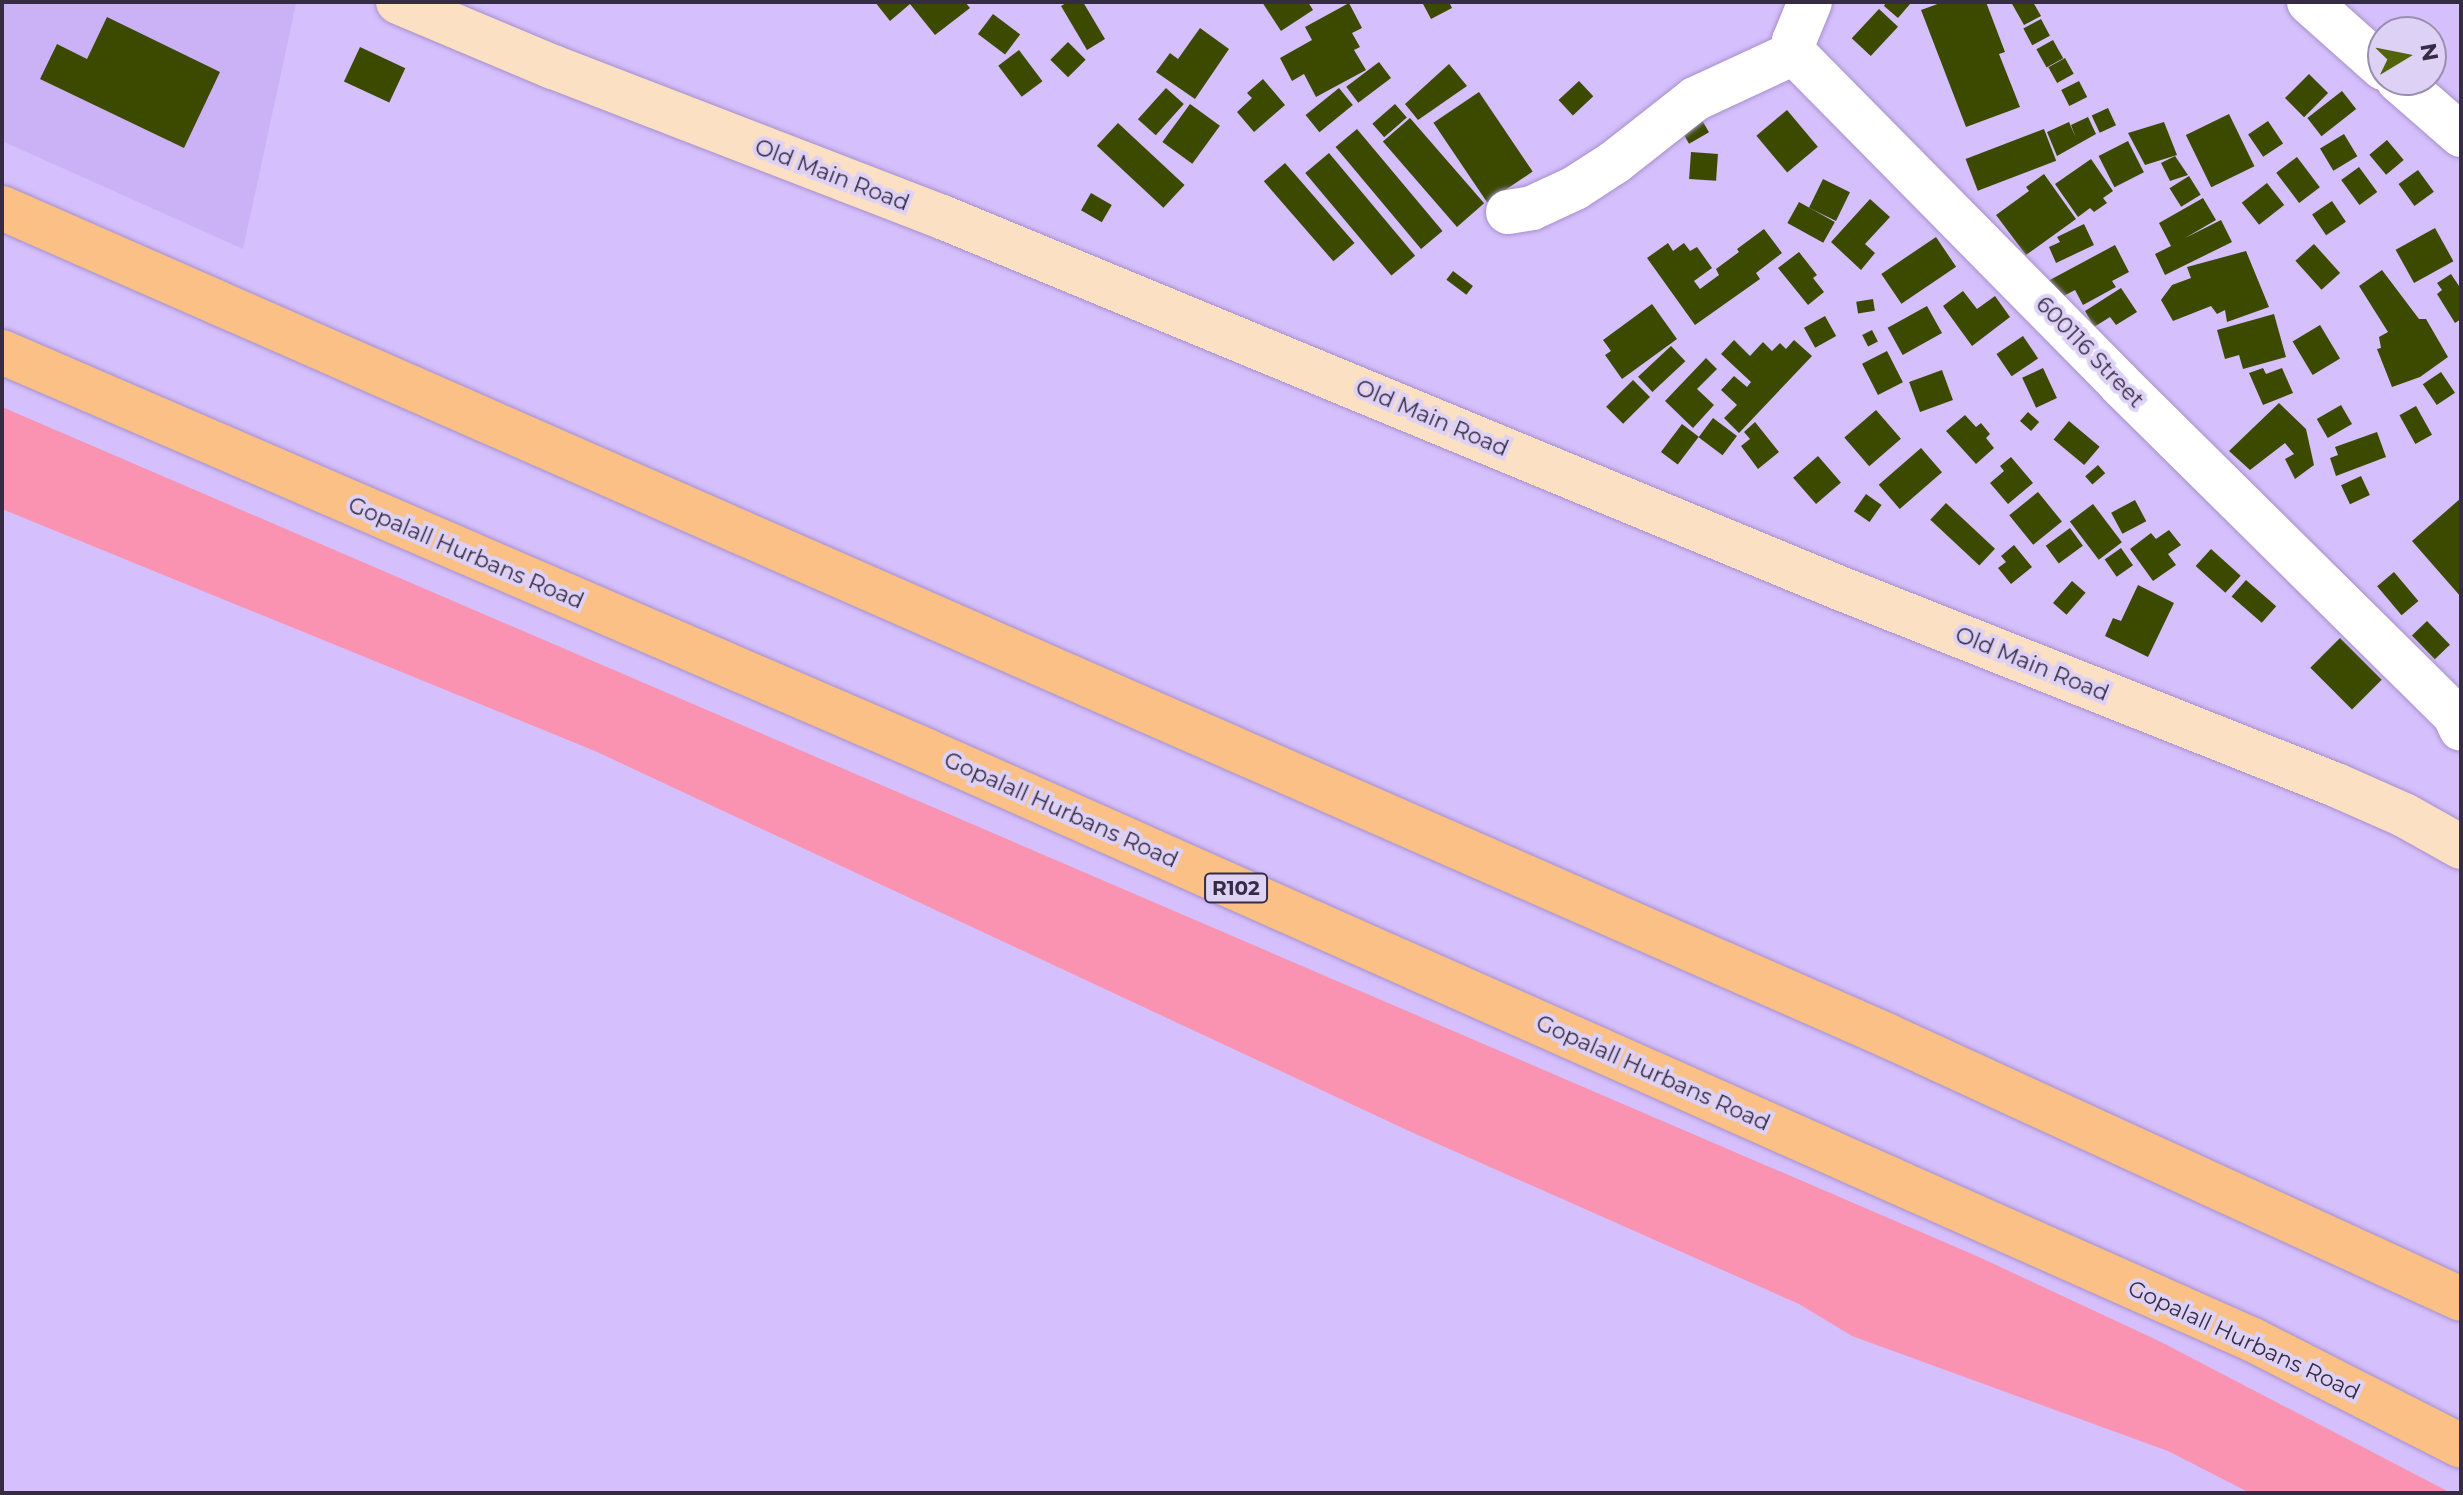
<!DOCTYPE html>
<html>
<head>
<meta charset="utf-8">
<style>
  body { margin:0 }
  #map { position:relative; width:2463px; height:1495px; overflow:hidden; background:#d5bffc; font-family:Montserrat,sans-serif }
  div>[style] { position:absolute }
  .built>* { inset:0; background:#cbb2f6 }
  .green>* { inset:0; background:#fa93b2 }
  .building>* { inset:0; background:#3c4a00; transform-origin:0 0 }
  .roads { filter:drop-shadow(0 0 2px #a690ca) drop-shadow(0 0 2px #a690ca) }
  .street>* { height:44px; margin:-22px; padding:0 22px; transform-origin:22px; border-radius:22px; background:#fff }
  .secondary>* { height:44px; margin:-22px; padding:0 22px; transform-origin:22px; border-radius:22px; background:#fce0c3 }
  .primary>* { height:44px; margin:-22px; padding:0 22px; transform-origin:22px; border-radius:22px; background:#fac086 }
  span { translate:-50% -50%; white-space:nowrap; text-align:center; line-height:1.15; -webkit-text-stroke:8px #ded1f6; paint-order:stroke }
  .shield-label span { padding:2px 6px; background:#ded1f6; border:2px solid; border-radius:6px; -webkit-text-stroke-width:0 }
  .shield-label { font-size:20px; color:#352c44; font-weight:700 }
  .street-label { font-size:22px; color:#352c44 }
  .frame { position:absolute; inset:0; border:4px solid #352c44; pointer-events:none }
  .north { position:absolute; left:2367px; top:16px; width:80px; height:80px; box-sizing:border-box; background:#ded1f6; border:2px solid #9a8faf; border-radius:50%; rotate:80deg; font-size:22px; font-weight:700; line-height:32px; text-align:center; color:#352c44 }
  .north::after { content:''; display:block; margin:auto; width:28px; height:36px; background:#52630a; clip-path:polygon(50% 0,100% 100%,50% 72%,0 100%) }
</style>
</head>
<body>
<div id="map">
  <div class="built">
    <div style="clip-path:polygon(2px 2px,296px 4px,243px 249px,2px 141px)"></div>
  </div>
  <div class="green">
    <div style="clip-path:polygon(2px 407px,1979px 1257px,2159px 1341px,2451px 1493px,2250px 1493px,2168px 1451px,1852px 1336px,1799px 1304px,1409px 1131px,595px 751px,2px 509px)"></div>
  </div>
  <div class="building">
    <div style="clip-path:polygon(875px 2px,965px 2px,970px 8px,935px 35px,910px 4px,890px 21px)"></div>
    <div style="clip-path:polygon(1068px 2px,1083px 2px,1105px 39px,1087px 50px,1061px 6px)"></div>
    <div style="clip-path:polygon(1262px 2px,1308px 2px,1313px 10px,1281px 31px)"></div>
    <div style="clip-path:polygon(1422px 2px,1449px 2px,1452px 8px,1431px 19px)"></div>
    <div style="clip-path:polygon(1886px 2px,1908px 2px,1910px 4px,1898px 18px,1884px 6px)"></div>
    <div style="clip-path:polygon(1943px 2px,1986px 2px,2005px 52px,1999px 54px,2020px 107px,1966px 127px,1921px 10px)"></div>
    <div style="clip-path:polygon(2011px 2px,2033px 2px,2041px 16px,2024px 25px)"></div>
    <div style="clip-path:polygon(1349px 3px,1362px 28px,1352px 33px,1360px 47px,1354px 50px,1366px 70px,1316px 97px,1304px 74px,1292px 81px,1280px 58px,1312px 40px,1305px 27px)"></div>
    <div style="left:1879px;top:9px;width:26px;height:40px;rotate:43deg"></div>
    <div style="left:993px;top:14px;width:34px;height:25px;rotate:37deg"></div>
    <div style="clip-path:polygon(107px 17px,220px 72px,184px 148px,40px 79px,57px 44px,87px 59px)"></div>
    <div style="left:2041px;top:19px;width:19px;height:20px;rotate:62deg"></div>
    <div style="clip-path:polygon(1200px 28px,1229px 49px,1195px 99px,1156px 72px,1170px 53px,1178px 59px)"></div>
    <div style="left:2053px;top:40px;width:21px;height:19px;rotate:61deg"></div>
    <div style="left:1068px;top:42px;width:25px;height:25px;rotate:45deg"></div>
    <div style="left:360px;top:47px;width:50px;height:38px;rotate:25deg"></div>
    <div style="left:1019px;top:50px;width:39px;height:26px;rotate:53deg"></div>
    <div style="left:2065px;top:58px;width:18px;height:19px;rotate:61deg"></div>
    <div style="left:1379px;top:62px;width:20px;height:41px;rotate:53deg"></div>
    <div style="clip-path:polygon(1449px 64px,1467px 86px,1418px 120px,1405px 104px)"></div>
    <div style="left:2309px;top:74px;width:27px;height:34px;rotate:45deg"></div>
    <div style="clip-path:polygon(1263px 79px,1285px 105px,1254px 132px,1237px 112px,1252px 98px,1247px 93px)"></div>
    <div style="left:1579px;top:81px;width:21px;height:28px;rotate:47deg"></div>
    <div style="left:2079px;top:81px;width:18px;height:20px;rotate:63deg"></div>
    <div style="left:1166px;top:88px;width:24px;height:42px;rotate:42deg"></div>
    <div style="left:1339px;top:88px;width:22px;height:43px;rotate:51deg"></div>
    <div style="left:2342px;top:91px;width:23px;height:44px;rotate:52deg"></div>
    <div style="left:1479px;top:92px;width:96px;height:55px;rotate:56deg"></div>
    <div style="left:1190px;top:104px;width:37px;height:47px;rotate:36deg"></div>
    <div style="left:1395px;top:104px;width:18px;height:30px;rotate:49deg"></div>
    <div style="left:2108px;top:108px;width:19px;height:18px;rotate:65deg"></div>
    <div style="left:1787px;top:110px;width:48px;height:40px;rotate:50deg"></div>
    <div style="left:2229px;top:114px;width:58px;height:48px;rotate:64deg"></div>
    <div style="left:1699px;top:115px;width:20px;height:23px;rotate:60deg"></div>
    <div style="clip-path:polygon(2088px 117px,2096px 134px,2057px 156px,2047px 132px,2069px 122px,2076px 138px,2071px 125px)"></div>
    <div style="left:1410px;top:118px;width:113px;height:36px;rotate:49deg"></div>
    <div style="left:2268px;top:121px;width:27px;height:24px;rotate:56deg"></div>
    <div style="clip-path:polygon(2164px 122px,2177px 155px,2145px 165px,2128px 133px)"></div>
    <div style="left:1118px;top:123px;width:91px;height:31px;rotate:43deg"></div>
    <div style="left:1357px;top:129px;width:133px;height:28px;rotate:50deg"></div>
    <div style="left:2044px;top:129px;width:34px;height:84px;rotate:69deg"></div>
    <div style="left:2344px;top:134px;width:26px;height:28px;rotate:59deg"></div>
    <div style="left:2387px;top:140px;width:26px;height:23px;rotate:50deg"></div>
    <div style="left:2128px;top:141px;width:35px;height:33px;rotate:63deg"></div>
    <div style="left:1691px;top:152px;width:27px;height:27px;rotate:4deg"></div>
    <div style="left:1329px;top:153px;width:134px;height:31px;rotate:50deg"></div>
    <div style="clip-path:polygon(2175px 156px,2188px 175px,2170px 181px,2161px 163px)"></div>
    <div style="left:2297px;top:157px;width:38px;height:26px;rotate:53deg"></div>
    <div style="clip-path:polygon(2091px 159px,2113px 191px,2103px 198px,2107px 203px,2094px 212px,2090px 208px,2078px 217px,2055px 184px)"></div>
    <div style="left:1285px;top:163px;width:106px;height:28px;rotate:49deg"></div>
    <div style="left:2359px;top:167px;width:31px;height:22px;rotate:54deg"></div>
    <div style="left:2418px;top:170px;width:27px;height:24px;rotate:54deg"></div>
    <div style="clip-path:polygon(2044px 174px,2076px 219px,2026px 255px,1996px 215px,2029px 191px,2026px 187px)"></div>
    <div style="left:2189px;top:176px;width:22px;height:23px;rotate:58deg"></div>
    <div style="left:1823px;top:179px;width:30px;height:32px;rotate:26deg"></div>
    <div style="left:2267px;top:183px;width:28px;height:32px;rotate:52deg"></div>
    <div style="left:1091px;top:193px;width:24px;height:20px;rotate:30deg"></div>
    <div style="clip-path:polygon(2203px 198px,2216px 220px,2185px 238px,2221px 220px,2232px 242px,2165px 275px,2155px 254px,2171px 246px,2159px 223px)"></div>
    <div style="clip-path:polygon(1870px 199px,1890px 217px,1865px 244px,1875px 253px,1861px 270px,1831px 242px)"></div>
    <div style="left:2332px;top:201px;width:25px;height:24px;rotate:56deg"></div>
    <div style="left:1799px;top:202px;width:41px;height:24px;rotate:29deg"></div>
    <div style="clip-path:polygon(2084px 224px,2094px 245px,2056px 263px,2049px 247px,2060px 242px,2057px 237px)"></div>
    <div style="left:2435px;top:228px;width:38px;height:45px;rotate:61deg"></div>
    <div style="clip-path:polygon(1764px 229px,1782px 253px,1756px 273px,1760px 279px,1695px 325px,1647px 258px,1668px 243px,1673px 251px,1684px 243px,1690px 251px,1697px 247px,1712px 268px,1694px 281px,1700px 289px,1719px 275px,1716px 269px,1739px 252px,1737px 249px)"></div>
    <div style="left:1936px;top:237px;width:36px;height:66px;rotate:56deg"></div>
    <div style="left:2314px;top:244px;width:39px;height:25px;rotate:48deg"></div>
    <div style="clip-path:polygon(2115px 245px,2129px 272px,2112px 281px,2116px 287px,2083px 305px,2075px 290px,2058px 299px,2048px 281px)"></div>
    <div style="clip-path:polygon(2246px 251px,2269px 307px,2227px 322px,2225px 310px,2217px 314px,2211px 306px,2173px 321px,2161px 300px,2172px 285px,2191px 278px,2187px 267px)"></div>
    <div style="clip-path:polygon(1799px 252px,1817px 275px,1813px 278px,1824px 292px,1808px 305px,1778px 268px)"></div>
    <div style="clip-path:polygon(2382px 270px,2419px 319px,2426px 319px,2448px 357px,2420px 377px,2392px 387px,2377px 349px,2381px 348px,2379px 337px,2388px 332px,2359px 286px)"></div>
    <div style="left:1453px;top:271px;width:25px;height:11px;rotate:37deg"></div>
    <div style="clip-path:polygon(2451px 274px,2461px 289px,2461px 319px,2455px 323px,2437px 294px,2442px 290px,2437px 283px)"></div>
    <div style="clip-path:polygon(2121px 288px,2137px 312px,2116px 325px,2110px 317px,2094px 327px,2085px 311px)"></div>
    <div style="clip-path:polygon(1963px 291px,1977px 309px,1995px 296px,2010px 317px,1972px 346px,1943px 306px)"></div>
    <div style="left:1873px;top:299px;width:12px;height:17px;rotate:81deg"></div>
    <div style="clip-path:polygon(1652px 304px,1677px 339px,1622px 379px,1605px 355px,1611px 351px,1603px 340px)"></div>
    <div style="left:1927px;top:306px;width:31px;height:45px;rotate:61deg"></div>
    <div style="clip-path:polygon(2274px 314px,2286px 357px,2243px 369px,2239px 355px,2225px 359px,2217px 330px)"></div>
    <div style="left:1825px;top:316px;width:23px;height:24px;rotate:61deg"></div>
    <div style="left:2320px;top:325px;width:39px;height:32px;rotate:59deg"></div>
    <div style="left:1872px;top:330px;width:13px;height:11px;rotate:63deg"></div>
    <div style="left:2023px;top:336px;width:27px;height:32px;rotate:56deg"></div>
    <div style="clip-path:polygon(1734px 340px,1750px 356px,1763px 342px,1772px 351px,1780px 343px,1786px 349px,1794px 340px,1812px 356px,1739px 433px,1724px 418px,1737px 405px,1721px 390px,1734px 376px,1747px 387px,1751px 382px,1721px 354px)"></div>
    <div style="left:1671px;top:346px;width:21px;height:45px;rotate:47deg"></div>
    <div style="left:1887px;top:351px;width:35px;height:28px;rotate:63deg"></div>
    <div style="clip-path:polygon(1706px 358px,1717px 369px,1697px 389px,1714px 405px,1693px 428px,1665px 401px)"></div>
    <div style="left:2043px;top:368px;width:33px;height:23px;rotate:65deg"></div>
    <div style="clip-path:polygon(2263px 368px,2266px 374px,2282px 368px,2293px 393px,2263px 405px,2249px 373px)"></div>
    <div style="left:1942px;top:370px;width:32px;height:35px;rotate:70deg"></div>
    <div style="left:2441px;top:372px;width:25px;height:22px;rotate:56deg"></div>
    <div style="left:1633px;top:380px;width:24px;height:38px;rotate:45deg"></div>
    <div style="clip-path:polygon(2279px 403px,2306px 429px,2314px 465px,2295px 479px,2285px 459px,2294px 454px,2285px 443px,2250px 470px,2229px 451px)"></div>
    <div style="left:2341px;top:405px;width:22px;height:28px;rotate:60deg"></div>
    <div style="left:2416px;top:406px;width:33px;height:19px;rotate:61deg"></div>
    <div style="left:1876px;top:410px;width:38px;height:42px;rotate:49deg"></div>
    <div style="left:2028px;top:412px;width:15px;height:12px;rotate:42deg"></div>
    <div style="clip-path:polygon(1965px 415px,1976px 427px,1981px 423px,1990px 434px,1986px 438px,1994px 448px,1976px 464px,1946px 431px)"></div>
    <div style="left:1713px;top:418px;width:30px;height:24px;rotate:37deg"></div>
    <div style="left:2069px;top:421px;width:40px;height:24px;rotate:40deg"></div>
    <div style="clip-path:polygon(1755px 422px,1779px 452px,1758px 469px,1741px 446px,1750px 439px,1744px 432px)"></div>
    <div style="left:1682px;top:424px;width:21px;height:35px;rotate:37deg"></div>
    <div style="clip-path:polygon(2377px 432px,2386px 457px,2336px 476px,2330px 458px,2338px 455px,2335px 447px)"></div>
    <div style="left:1921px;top:448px;width:32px;height:56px;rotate:49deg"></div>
    <div style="left:1818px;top:456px;width:35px;height:33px;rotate:49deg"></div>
    <div style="clip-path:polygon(2011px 457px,2033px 483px,2008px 504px,1990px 483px,2004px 471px,2000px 466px)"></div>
    <div style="left:2098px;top:465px;width:11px;height:17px;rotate:49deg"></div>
    <div style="left:2361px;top:476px;width:21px;height:22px;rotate:65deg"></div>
    <div style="left:2038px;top:492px;width:38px;height:37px;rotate:51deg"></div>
    <div style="left:1866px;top:494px;width:19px;height:21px;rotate:35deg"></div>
    <div style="clip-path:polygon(2461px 498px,2461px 597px,2412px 541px)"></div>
    <div style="left:2135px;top:500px;width:24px;height:27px;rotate:62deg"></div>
    <div style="left:1946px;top:503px;width:67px;height:23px;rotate:43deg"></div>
    <div style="left:2093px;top:504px;width:48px;height:29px;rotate:53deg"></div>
    <div style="left:2070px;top:528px;width:22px;height:30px;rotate:54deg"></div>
    <div style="clip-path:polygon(2169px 530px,2181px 545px,2168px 554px,2176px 565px,2153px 581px,2130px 549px,2151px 533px,2156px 539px)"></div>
    <div style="clip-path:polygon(2014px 545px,2032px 567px,2011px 584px,1998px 568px,2006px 562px,2001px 556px)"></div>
    <div style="left:2121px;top:548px;width:21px;height:20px;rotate:55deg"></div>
    <div style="left:2211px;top:549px;width:40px;height:23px;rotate:42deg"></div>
    <div style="left:2394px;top:572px;width:38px;height:22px;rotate:50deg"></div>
    <div style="left:2246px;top:580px;width:40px;height:22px;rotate:41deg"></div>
    <div style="left:2072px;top:581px;width:18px;height:29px;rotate:41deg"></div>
    <div style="clip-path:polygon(2138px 585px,2174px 603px,2148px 657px,2105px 636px,2113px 618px,2121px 621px)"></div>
    <div style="left:2427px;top:621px;width:33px;height:21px;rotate:46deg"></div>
    <div style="left:2340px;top:638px;width:59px;height:42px;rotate:45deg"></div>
  </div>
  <div class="roads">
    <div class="street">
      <div style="left:2309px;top:2px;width:99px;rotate:41.7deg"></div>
      <div style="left:1794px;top:53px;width:12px;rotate:-90deg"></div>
      <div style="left:1794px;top:41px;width:42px;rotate:-67.7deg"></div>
      <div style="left:2398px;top:80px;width:84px;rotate:41.1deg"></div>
      <div style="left:1508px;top:212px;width:24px;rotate:-9deg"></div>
      <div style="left:1532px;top:208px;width:47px;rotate:-24.9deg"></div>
      <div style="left:1575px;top:188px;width:48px;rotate:-33deg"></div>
      <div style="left:1615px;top:162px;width:102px;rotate:-38.2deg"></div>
      <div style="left:1695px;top:99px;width:109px;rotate:-24.9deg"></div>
      <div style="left:1794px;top:53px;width:463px;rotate:45.4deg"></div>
      <div style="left:2119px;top:383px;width:473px;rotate:44.7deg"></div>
      <div style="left:2455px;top:716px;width:14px;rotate:65deg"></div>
    </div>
    <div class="secondary">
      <div style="left:398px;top:2px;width:168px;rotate:22.8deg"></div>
      <div style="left:553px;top:67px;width:417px;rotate:21.1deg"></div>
      <div style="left:942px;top:217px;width:974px;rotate:22.46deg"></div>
      <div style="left:1842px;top:589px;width:531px;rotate:21.64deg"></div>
      <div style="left:2336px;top:785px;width:74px;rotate:23.8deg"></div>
      <div style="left:2404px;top:815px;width:65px;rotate:29.3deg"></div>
    </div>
    <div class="primary">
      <div style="left:2px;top:208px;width:2060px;rotate:23.7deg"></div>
      <div style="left:1888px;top:1036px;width:630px;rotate:24.65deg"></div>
      <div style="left:2px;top:352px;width:1007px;rotate:23.33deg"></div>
      <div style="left:927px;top:751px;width:1451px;rotate:23.95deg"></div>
      <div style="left:2253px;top:1340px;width:233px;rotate:27deg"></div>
    </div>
  </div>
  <div class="shield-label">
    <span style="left:1236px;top:888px">R102</span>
  </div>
  <div class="street-label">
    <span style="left:832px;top:175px;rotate:21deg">Old Main Road</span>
    <span style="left:2090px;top:352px;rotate:46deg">600116 Street</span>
    <span style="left:1432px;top:418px;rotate:23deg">Old Main Road</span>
    <span style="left:466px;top:553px;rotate:23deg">Gopalall Hurbans Road</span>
    <span style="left:2032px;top:664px;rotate:22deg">Old Main Road</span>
    <span style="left:1061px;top:810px;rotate:24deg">Gopalall Hurbans Road</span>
    <span style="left:1653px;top:1073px;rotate:24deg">Gopalall Hurbans Road</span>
    <span style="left:2244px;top:1340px;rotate:25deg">Gopalall Hurbans Road</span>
  </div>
  <div class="frame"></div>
  <div class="north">N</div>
</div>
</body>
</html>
